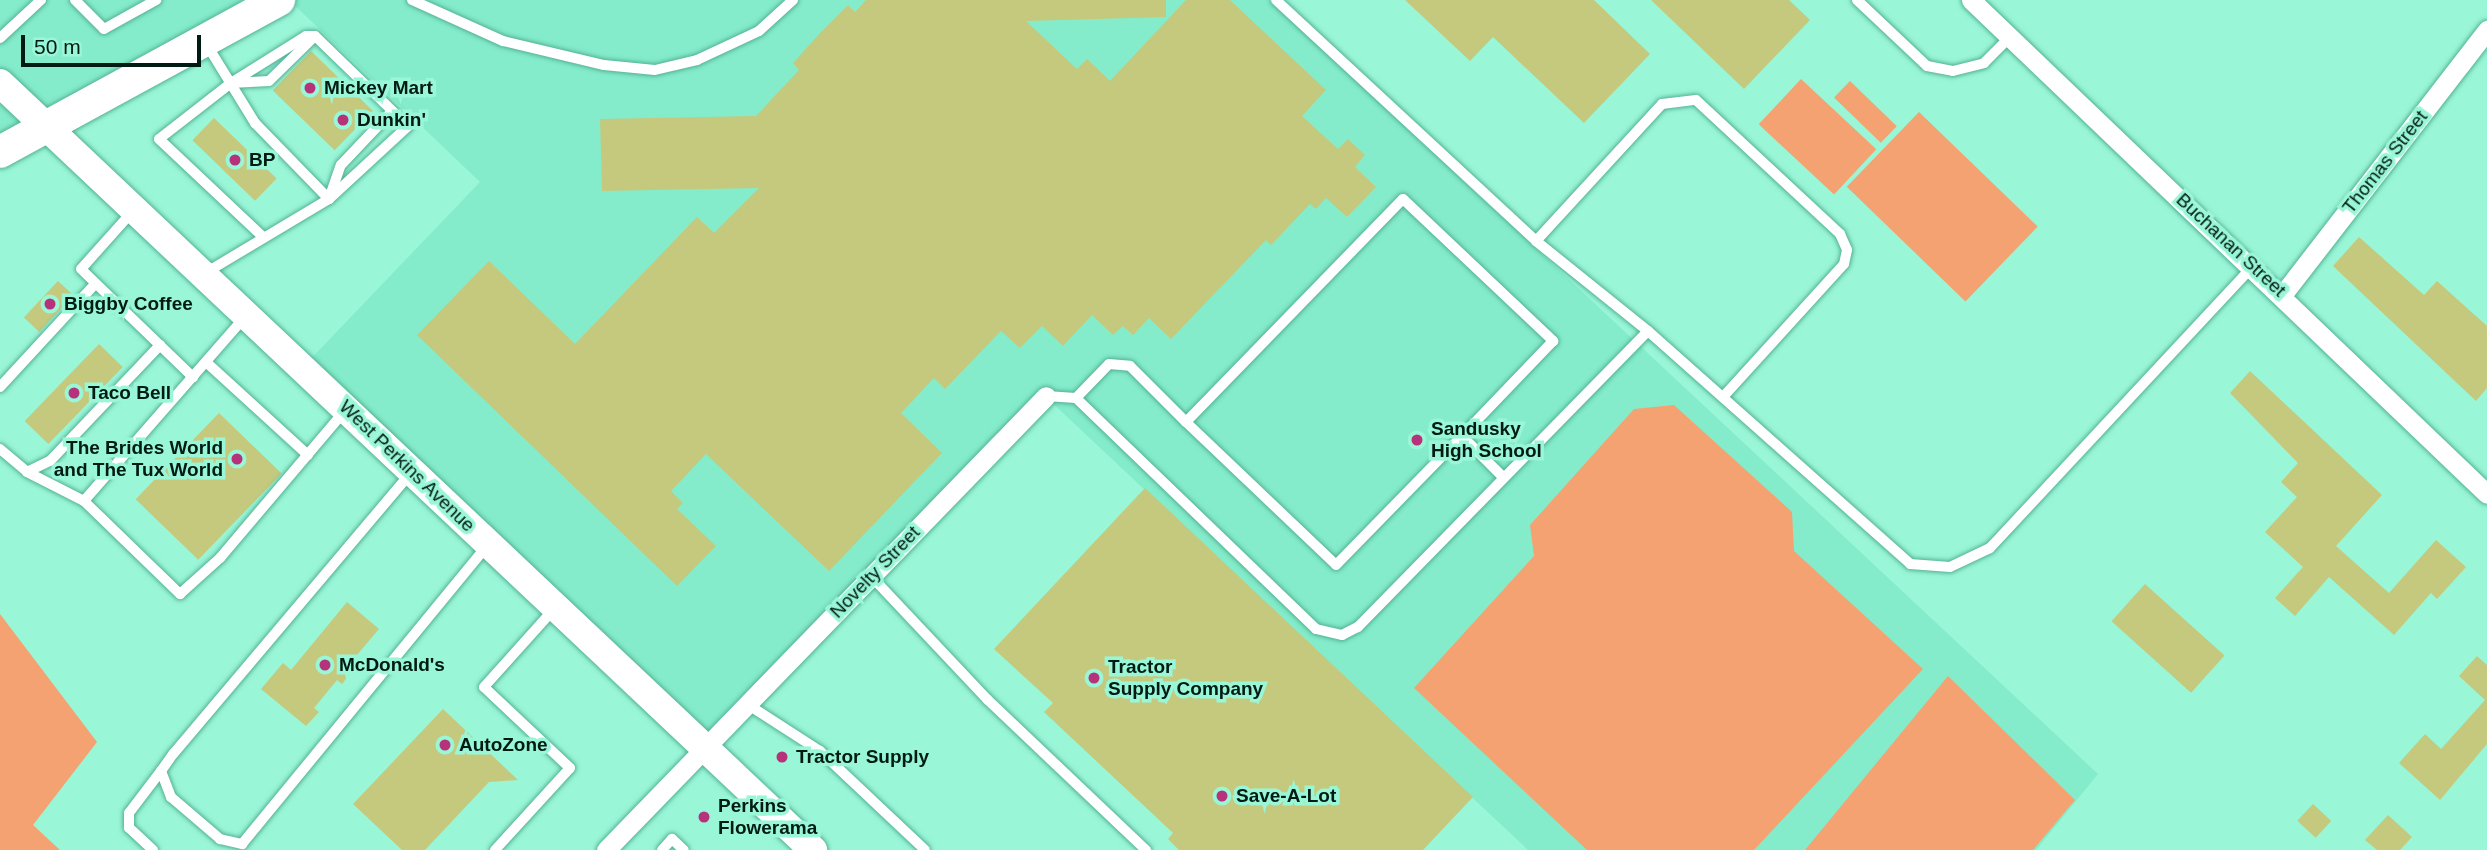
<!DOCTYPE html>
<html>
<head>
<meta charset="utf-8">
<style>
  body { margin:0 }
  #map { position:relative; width:2487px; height:850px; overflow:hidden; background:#99f6d7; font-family:Arial,sans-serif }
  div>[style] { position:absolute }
  .built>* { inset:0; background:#84ecca }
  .green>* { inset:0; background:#f4a272; transform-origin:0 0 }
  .building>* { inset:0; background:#c5c97d; transform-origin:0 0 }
  .roads { filter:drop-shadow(0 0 2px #54b295) drop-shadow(0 0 2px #54b295) }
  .lane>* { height:10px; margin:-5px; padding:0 5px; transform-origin:5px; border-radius:5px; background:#fff }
  .street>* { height:19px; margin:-9.5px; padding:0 9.5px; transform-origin:9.5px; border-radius:9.5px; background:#fff }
  .secondary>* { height:28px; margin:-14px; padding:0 14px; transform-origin:14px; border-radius:14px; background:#fff }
  .primary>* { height:32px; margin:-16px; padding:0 16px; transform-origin:16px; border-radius:16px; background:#fff }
  .dots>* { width:19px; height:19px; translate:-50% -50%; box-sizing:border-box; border:4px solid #99f6d7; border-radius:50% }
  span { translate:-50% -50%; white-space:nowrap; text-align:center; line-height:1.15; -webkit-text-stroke:7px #99f6d7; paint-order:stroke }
  .poi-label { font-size:19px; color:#001b13; font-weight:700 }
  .left { translate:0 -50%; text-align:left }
  .right { translate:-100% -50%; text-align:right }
  .street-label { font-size:19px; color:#001b13 }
  .scale { position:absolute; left:21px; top:35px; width:180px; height:32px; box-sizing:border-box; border:4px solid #001b13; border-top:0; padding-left:9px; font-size:21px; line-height:24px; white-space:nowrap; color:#001b13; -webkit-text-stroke:5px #99f6d7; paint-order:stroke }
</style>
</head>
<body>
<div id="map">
  <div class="built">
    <div style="clip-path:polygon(0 0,279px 0,0 148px)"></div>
    <div style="clip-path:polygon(289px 0,1270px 0,2098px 774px,2036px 850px,1528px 850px,1046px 397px,703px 748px,303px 367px,480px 182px)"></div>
  </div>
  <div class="green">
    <div style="left:1801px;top:79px;width:103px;height:62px;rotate:43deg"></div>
    <div style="left:1850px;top:81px;width:65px;height:23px;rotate:44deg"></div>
    <div style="left:1919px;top:112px;width:165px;height:104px;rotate:44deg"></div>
    <div style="clip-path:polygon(1674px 405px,1792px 512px,1794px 551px,1923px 669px,1754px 850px,1587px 850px,1414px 688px,1534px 556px,1530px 525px,1634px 409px)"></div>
    <div style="clip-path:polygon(0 614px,97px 742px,33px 825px,60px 850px,0 850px)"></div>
    <div style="clip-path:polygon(1948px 676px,2075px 800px,2033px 850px,1805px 850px)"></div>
  </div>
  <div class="building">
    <div style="clip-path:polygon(866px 0,1166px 0,1166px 17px,1026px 21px,1077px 69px,1087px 59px,1110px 81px,1186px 0,1230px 0,1326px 90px,1302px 116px,1338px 149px,1348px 139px,1365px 155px,1355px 167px,1376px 187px,1347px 217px,1326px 198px,1316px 209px,1310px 204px,1271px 245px,1266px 240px,1171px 339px,1149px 318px,1133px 335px,1123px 326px,1113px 335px,1092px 315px,1063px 346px,1042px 326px,1020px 348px,1001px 331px,945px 389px,934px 378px,901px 413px,942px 453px,829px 571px,706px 454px,671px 491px,683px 503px,677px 509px,716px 546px,677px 586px,417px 335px,489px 261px,575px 344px,697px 217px,714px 233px,759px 188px,602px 191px,600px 119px,756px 116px,799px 70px,793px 63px,821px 32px,848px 5px,855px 12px)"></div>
    <div style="clip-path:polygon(1405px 0,1594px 0,1650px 54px,1584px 123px,1493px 37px,1470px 61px)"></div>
    <div style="clip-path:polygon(1651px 0,1789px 0,1810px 20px,1744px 89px)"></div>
    <div style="left:311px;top:51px;width:86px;height:55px;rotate:44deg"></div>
    <div style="left:214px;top:118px;width:87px;height:31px;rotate:44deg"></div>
    <div style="clip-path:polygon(2359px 237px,2424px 295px,2437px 281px,2487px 326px,2487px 388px,2476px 401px,2333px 266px)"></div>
    <div style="left:58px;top:281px;width:21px;height:50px;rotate:43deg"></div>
    <div style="left:99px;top:344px;width:33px;height:107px;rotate:44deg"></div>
    <div style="clip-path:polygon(2250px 371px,2382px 495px,2336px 546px,2389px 593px,2436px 540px,2466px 567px,2437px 599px,2431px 593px,2394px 635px,2329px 577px,2295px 616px,2275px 598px,2303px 567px,2265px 532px,2297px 497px,2281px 482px,2298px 463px,2230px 393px)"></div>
    <div style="left:219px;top:413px;width:87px;height:120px;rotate:44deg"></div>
    <div style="clip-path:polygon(1145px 488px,1473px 797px,1423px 850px,1179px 850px,1168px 839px,1173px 833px,1044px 712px,1053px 703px,994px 649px)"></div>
    <div style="left:2145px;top:584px;width:107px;height:50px;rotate:42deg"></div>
    <div style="clip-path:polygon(347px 602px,379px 629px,351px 662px,356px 666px,342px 684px,337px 680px,314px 708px,319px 712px,306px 726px,261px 689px,283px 663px,291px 670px)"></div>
    <div style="clip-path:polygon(2477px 656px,2487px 665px,2487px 744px,2440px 800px,2399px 763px,2425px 734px,2441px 749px,2485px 700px,2459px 676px)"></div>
    <div style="clip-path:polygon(443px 709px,518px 780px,489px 782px,425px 850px,402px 850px,353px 804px)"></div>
    <div style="left:2313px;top:804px;width:25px;height:23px;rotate:43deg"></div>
    <div style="clip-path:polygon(2388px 815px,2412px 837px,2400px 850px,2377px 850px,2365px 840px)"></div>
  </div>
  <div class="roads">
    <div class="lane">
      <div style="left:75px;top:0;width:41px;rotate:45deg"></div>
      <div style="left:104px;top:29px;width:60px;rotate:-29.1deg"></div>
      <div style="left:412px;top:0;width:100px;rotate:24.3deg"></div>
      <div style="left:503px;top:41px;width:104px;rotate:13.4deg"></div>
      <div style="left:604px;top:65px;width:51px;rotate:5.6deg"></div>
      <div style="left:655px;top:70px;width:43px;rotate:-13.4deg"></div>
      <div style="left:697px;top:60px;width:68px;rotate:-25.1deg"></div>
      <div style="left:759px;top:31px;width:46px;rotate:-42.4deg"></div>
      <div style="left:1276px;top:0;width:355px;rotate:42.8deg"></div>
      <div style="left:1536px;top:241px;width:144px;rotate:38.8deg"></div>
      <div style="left:1648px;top:331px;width:351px;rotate:41.6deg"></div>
      <div style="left:1910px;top:564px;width:40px;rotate:4.3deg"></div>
      <div style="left:1950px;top:567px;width:44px;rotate:-25.4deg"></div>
      <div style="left:1990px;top:548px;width:386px;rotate:-47deg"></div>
      <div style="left:1857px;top:0;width:96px;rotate:43.3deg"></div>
      <div style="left:1927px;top:66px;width:26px;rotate:11deg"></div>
      <div style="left:1953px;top:71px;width:32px;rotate:-14deg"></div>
      <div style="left:1984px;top:63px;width:37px;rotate:-45deg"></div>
      <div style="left:0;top:38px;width:56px;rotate:-42.8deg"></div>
      <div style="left:207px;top:45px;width:92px;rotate:58.4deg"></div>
      <div style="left:255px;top:123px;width:106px;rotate:45.8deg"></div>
      <div style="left:329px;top:199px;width:36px;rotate:-71deg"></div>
      <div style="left:341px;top:165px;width:74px;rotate:-46.6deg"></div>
      <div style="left:231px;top:83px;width:38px;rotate:-3deg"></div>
      <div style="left:269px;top:81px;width:64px;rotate:-44.4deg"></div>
      <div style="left:132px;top:212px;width:76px;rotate:131.8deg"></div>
      <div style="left:81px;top:269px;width:156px;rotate:44deg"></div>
      <div style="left:1536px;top:241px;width:186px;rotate:-47.4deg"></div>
      <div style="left:1662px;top:104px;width:34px;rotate:-7deg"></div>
      <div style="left:1696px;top:100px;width:197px;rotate:42.9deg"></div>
      <div style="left:1840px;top:234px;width:17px;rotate:66deg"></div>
      <div style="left:1847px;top:250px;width:14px;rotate:102deg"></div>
      <div style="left:1844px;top:264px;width:180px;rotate:132.3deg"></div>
      <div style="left:207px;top:272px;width:142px;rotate:-30.9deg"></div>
      <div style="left:329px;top:199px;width:108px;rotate:-42.7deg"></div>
      <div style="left:408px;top:126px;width:129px;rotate:-135.9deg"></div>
      <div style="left:315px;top:36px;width:9px;rotate:180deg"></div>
      <div style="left:306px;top:36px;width:89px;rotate:147.9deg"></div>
      <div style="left:231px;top:83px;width:91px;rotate:142.1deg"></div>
      <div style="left:159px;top:139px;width:141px;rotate:43.3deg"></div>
      <div style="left:244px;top:318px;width:243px;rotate:131.2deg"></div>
      <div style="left:84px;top:501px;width:134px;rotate:44.1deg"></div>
      <div style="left:180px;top:594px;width:54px;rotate:-42deg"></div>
      <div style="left:220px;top:558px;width:192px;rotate:-49.7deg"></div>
      <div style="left:206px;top:362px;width:138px;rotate:42.4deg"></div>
      <div style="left:0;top:387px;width:140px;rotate:-47.3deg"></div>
      <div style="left:1046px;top:396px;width:30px;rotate:4deg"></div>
      <div style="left:1076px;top:398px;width:333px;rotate:43.9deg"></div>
      <div style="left:1316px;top:629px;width:27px;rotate:13deg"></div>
      <div style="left:1342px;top:635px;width:18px;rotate:-27deg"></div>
      <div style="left:1358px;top:627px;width:414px;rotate:-45.6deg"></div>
      <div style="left:1076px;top:398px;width:47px;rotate:-45.9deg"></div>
      <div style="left:1109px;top:364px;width:21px;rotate:5deg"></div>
      <div style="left:1130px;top:366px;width:79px;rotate:45deg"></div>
      <div style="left:1186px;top:422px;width:311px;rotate:-45.8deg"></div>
      <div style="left:1403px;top:199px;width:207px;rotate:43.4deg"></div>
      <div style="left:1553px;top:341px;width:132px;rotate:133.8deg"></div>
      <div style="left:1462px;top:436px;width:57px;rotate:45deg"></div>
      <div style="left:1186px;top:422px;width:207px;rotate:43.6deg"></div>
      <div style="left:1336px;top:565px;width:180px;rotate:-45.7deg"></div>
      <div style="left:0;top:449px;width:35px;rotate:40deg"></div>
      <div style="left:27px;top:472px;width:64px;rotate:27deg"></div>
      <div style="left:27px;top:472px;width:25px;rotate:-26deg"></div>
      <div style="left:50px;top:461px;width:160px;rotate:-46.5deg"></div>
      <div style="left:409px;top:475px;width:365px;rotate:130.2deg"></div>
      <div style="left:173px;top:754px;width:21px;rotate:125deg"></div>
      <div style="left:161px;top:771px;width:28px;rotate:69deg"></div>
      <div style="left:171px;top:797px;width:65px;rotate:40.6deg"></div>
      <div style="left:220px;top:839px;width:23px;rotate:13deg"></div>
      <div style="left:242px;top:844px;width:386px;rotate:-50.6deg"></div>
      <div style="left:871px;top:576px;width:170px;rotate:46.7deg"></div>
      <div style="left:988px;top:700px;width:218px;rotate:43.5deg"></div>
      <div style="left:747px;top:704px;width:87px;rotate:32.8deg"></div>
      <div style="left:820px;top:751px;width:144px;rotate:43.3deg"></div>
      <div style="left:153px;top:850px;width:33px;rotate:-137deg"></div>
      <div style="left:129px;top:828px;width:15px;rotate:-90deg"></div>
      <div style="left:129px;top:813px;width:53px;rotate:-52.7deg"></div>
      <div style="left:495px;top:850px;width:111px;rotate:-47.6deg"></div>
      <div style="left:570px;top:768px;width:118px;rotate:-136.7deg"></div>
      <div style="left:484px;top:687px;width:106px;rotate:-48.1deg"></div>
      <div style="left:662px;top:850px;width:15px;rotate:-48deg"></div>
      <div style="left:672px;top:839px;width:16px;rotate:43deg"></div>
    </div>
    <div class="street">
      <div style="left:1971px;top:0;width:714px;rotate:43.75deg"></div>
      <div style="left:2283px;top:294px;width:334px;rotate:-52.3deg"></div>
      <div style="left:606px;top:850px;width:632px;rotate:-45.9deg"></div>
    </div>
    <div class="secondary">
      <div style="left:0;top:83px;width:1118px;rotate:43.33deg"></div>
    </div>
    <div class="primary">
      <div style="left:0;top:152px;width:318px;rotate:-28.6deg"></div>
    </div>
  </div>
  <div class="dots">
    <div style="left:310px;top:88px;background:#b6337b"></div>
    <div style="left:343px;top:120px;background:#b6337b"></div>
    <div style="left:235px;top:160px;background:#b6337b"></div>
    <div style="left:50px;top:304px;background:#b6337b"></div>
    <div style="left:74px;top:393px;background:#b6337b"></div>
    <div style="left:1417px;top:440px;background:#b6337b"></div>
    <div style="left:237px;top:459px;background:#b6337b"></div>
    <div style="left:325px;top:665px;background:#b6337b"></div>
    <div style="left:1094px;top:678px;background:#b6337b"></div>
    <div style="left:445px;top:745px;background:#b6337b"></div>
    <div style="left:782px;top:757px;background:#b6337b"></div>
    <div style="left:1222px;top:796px;background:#b6337b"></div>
    <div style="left:704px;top:817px;background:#b6337b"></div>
  </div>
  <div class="poi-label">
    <span class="left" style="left:324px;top:88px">Mickey Mart</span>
    <span class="left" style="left:357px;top:120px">Dunkin'</span>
    <span class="left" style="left:249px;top:160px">BP</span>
    <span class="left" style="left:64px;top:304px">Biggby Coffee</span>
    <span class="left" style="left:88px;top:393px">Taco Bell</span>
    <span class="left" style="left:1431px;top:440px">Sandusky<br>High School</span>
    <span class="right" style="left:223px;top:459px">The Brides World<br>and The Tux World</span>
    <span class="left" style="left:339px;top:665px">McDonald's</span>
    <span class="left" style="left:1108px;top:678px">Tractor<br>Supply Company</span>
    <span class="left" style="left:459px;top:745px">AutoZone</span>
    <span class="left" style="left:796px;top:757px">Tractor Supply</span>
    <span class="left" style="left:1236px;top:796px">Save-A-Lot</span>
    <span class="left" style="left:718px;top:817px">Perkins<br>Flowerama</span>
  </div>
  <div class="street-label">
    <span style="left:2385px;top:162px;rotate:-52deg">Thomas Street</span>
    <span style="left:2231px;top:245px;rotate:43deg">Buchanan Street</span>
    <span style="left:407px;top:466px;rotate:44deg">West Perkins Avenue</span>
    <span style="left:875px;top:572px;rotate:-46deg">Novelty Street</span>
  </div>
  <div class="scale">50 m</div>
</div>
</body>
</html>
